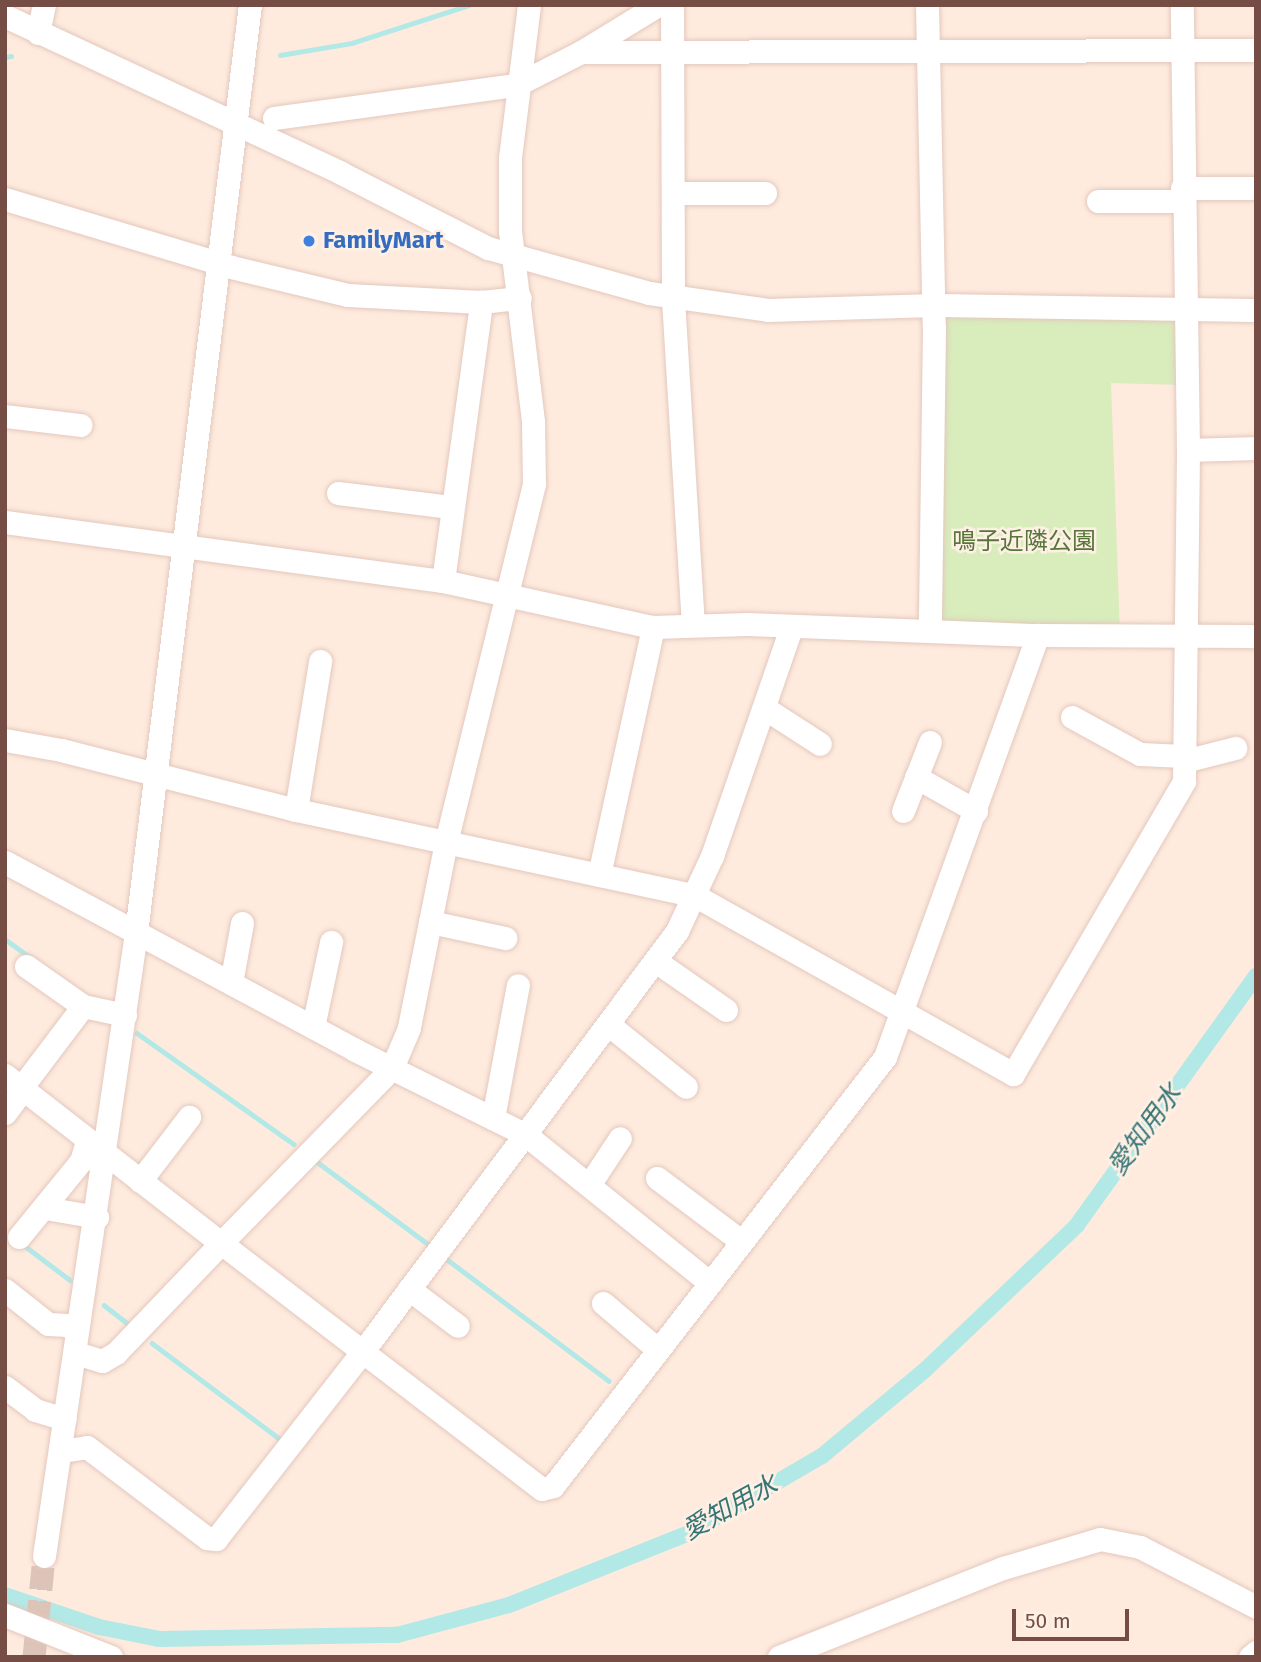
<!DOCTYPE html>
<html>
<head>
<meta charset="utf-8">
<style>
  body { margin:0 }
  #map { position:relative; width:1261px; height:1662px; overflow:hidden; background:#feebde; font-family:"Fira Sans","Noto Sans JP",sans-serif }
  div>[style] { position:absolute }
  .green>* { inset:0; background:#d8ecbc }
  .stream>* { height:4.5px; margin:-2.25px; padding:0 2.25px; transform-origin:2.25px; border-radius:2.25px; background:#b2e8e6 }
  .canal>* { height:16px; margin:-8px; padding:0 8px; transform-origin:8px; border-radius:8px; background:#b2e8e6 }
  .minor-tunnel>* { height:23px; margin-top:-11.5px; transform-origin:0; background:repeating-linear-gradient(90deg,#dcc4b8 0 23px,transparent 0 34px) }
  .roads { filter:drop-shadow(0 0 2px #e4c7bd) drop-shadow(0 0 2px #e4c7bd) }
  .minor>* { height:23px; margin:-11.5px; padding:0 11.5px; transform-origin:11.5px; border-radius:11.5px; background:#fff }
  .dots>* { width:19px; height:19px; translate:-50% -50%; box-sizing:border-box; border:4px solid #fff0e6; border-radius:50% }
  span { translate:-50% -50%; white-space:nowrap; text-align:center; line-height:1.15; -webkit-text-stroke:5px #fff0e6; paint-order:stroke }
  .shop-label { font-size:24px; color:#366cbe; font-weight:700 }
  .left { translate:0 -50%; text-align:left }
  .park-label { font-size:24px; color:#57763a }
  .water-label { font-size:26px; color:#357574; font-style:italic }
  .frame { position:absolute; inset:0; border:7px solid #754d45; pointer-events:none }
  .scale { position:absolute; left:1012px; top:1609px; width:117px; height:32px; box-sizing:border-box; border:4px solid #754d45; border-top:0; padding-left:9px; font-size:21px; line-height:24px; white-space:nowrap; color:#754d45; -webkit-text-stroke:5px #fff0e6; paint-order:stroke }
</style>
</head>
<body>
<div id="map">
  <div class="green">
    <div style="clip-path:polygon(934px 305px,1183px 307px,1183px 385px,1111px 383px,1120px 634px,930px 631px)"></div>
  </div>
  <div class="stream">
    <div style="left:280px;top:55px;width:73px;rotate:-9.5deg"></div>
    <div style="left:352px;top:43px;width:123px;rotate:-18deg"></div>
    <div style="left:5px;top:57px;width:6px;rotate:-9deg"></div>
    <div style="left:5px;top:939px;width:32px;rotate:36deg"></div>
    <div style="left:137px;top:1033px;width:192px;rotate:35.3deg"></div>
    <div style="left:316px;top:1161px;width:139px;rotate:36.5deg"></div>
    <div style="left:21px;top:1243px;width:61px;rotate:37.1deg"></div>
    <div style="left:448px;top:1260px;width:201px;rotate:36.9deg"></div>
    <div style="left:104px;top:1305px;width:33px;rotate:38deg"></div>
    <div style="left:152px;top:1343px;width:165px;rotate:36.9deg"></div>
  </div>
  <div class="canal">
    <div style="left:5px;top:1595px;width:99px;rotate:18.8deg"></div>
    <div style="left:99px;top:1627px;width:61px;rotate:11.3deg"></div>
    <div style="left:159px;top:1639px;width:238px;rotate:-1deg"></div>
    <div style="left:397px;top:1635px;width:116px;rotate:-15deg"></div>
    <div style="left:509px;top:1605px;width:194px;rotate:-21.8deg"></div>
    <div style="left:689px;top:1533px;width:154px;rotate:-30.1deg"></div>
    <div style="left:822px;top:1456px;width:134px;rotate:-39.9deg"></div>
    <div style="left:925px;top:1370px;width:210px;rotate:-43.6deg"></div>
    <div style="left:1077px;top:1225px;width:307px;rotate:-54.3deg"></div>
  </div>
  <div class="minor-tunnel">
    <div style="left:34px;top:1657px;width:101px;rotate:-84.3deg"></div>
  </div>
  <div class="roads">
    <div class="minor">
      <div style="left:529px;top:5px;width:154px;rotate:97.1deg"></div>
      <div style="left:510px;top:158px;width:73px;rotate:90deg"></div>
      <div style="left:510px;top:231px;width:192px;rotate:83.1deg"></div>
      <div style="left:533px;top:422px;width:62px;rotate:89.1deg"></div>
      <div style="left:534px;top:484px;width:369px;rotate:103.8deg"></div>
      <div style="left:446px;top:842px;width:190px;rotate:101.3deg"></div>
      <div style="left:409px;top:1028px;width:43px;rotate:113deg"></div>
      <div style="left:392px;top:1068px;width:245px;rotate:134.3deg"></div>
      <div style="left:221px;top:1243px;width:404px;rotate:37.5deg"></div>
      <div style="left:542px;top:1489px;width:11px;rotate:-15deg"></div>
      <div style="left:553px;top:1486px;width:542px;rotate:-52.26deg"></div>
      <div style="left:885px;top:1057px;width:449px;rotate:-70.1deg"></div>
      <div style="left:672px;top:5px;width:294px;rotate:89.8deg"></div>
      <div style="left:673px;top:299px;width:326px;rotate:86.5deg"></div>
      <div style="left:927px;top:5px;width:323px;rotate:88.8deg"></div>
      <div style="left:934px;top:328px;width:303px;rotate:90.8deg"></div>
      <div style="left:5px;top:16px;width:371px;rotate:25deg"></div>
      <div style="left:341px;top:173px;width:165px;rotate:27deg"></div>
      <div style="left:488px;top:248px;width:167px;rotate:15.6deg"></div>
      <div style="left:649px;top:293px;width:120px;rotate:8.1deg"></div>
      <div style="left:768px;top:310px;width:166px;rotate:-1.7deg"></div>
      <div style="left:934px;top:305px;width:322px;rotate:0.9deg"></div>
      <div style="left:38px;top:33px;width:29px;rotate:-78deg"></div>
      <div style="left:581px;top:52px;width:90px;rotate:-31.4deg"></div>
      <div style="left:274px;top:118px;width:244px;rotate:-7.8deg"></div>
      <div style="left:516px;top:85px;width:73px;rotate:-26.9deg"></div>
      <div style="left:581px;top:52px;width:675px;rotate:-0.17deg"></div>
      <div style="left:1182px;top:188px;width:74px"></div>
      <div style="left:675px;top:193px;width:90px"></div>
      <div style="left:5px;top:199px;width:236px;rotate:16.7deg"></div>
      <div style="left:231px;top:267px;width:120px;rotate:13.5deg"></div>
      <div style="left:348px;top:295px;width:133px;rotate:3deg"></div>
      <div style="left:481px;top:302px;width:39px;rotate:-6deg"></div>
      <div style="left:1098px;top:201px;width:84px"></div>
      <div style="left:5px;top:416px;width:76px;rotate:6.8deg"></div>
      <div style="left:1188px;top:450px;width:68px;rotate:-1.7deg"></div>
      <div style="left:338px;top:493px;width:113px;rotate:7.1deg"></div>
      <div style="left:5px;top:522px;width:442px;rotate:7.7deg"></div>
      <div style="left:443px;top:581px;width:215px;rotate:12.4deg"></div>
      <div style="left:653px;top:627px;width:94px;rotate:-1.8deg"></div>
      <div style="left:747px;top:624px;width:291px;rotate:2.2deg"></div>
      <div style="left:1038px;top:635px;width:218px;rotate:0.3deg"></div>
      <div style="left:443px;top:581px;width:282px;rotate:-82.2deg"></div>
      <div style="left:766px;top:709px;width:64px;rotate:32.9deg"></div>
      <div style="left:1072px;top:717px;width:77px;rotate:28.6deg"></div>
      <div style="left:1140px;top:754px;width:44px;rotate:2.6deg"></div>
      <div style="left:5px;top:740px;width:57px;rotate:10.1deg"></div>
      <div style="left:61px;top:750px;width:243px;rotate:14.3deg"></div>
      <div style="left:296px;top:810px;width:407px;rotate:12.1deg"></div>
      <div style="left:694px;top:895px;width:366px;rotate:29.3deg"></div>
      <div style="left:1013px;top:1074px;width:339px;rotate:-59.7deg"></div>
      <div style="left:1184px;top:781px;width:331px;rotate:-89.3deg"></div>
      <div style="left:1188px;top:450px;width:445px;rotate:-90.8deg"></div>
      <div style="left:1184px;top:761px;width:53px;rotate:-14.3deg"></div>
      <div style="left:916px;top:777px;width:69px;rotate:29.5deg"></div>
      <div style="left:296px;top:810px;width:151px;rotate:-80.8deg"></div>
      <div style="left:903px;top:811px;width:74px;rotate:-68.6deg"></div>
      <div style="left:5px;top:862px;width:397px;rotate:28.2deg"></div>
      <div style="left:355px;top:1050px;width:191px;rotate:26.4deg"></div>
      <div style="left:526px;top:1135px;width:235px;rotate:38.8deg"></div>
      <div style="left:599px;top:875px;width:254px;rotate:-77.7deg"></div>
      <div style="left:430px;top:922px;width:77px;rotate:12deg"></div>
      <div style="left:657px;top:962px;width:84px;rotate:34.8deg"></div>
      <div style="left:26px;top:966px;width:70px;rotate:35.1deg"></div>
      <div style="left:83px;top:1006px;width:43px;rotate:12.1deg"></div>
      <div style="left:231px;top:983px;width:61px;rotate:-79.6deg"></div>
      <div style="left:608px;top:1024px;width:100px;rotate:38.9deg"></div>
      <div style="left:313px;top:1027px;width:87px;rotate:-78deg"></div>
      <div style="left:5px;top:1075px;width:274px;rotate:37.9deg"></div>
      <div style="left:221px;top:1243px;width:152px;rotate:133.7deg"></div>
      <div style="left:116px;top:1353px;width:16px;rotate:150deg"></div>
      <div style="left:102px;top:1361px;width:28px;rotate:-163deg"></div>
      <div style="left:21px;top:1088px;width:103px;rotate:-52.9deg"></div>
      <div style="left:5px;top:1113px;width:30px;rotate:-53deg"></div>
      <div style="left:493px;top:1118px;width:135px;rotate:-79.4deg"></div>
      <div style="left:657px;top:1178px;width:105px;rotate:36.9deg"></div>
      <div style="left:140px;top:1181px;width:81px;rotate:-52.6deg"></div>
      <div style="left:589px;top:1185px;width:56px;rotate:-56.6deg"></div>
      <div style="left:45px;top:1208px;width:53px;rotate:9.8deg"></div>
      <div style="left:19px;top:1237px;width:98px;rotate:-50.8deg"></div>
      <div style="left:81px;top:1161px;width:21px;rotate:-73deg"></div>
      <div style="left:409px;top:1289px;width:61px;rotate:37.1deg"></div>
      <div style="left:5px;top:1290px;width:55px;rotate:38.3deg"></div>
      <div style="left:48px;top:1324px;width:20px;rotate:3deg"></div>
      <div style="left:68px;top:1325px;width:11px;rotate:41deg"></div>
      <div style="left:603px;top:1303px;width:71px;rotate:40.4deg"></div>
      <div style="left:5px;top:1387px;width:38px;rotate:37deg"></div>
      <div style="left:35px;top:1410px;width:31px;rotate:17deg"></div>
      <div style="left:62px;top:1451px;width:25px;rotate:-9deg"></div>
      <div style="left:87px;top:1447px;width:151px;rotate:37.2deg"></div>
      <div style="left:207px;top:1538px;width:9px;rotate:6deg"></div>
      <div style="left:216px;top:1539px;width:239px;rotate:-52deg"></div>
      <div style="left:363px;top:1351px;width:524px;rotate:-53.22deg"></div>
      <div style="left:677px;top:931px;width:83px;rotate:-65deg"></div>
      <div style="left:712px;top:856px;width:241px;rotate:-70.9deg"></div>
      <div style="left:44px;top:1556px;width:630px;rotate:-81.6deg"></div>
      <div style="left:136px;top:933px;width:935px;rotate:-83deg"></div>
      <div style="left:5px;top:1615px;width:114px;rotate:21.6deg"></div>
      <div style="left:779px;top:1657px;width:241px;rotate:-21.7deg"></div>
      <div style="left:1003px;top:1568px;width:101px;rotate:-16.6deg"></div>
      <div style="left:1100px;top:1539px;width:41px;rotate:11.3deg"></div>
      <div style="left:1140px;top:1547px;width:131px;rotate:27.3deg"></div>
      <div style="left:1250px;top:1657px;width:8px;rotate:-40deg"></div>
    </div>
  </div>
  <div class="dots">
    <div style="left:309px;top:241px;background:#3f7fe0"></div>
  </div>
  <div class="shop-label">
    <span class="left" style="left:323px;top:241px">FamilyMart</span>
  </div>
  <div class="park-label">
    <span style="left:1024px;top:542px">鳴子近隣公園</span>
  </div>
  <div class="water-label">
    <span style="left:1145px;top:1130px;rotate:-54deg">愛知用水</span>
    <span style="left:730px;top:1508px;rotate:-29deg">愛知用水</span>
  </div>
  <div class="frame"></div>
  <div class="scale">50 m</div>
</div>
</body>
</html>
